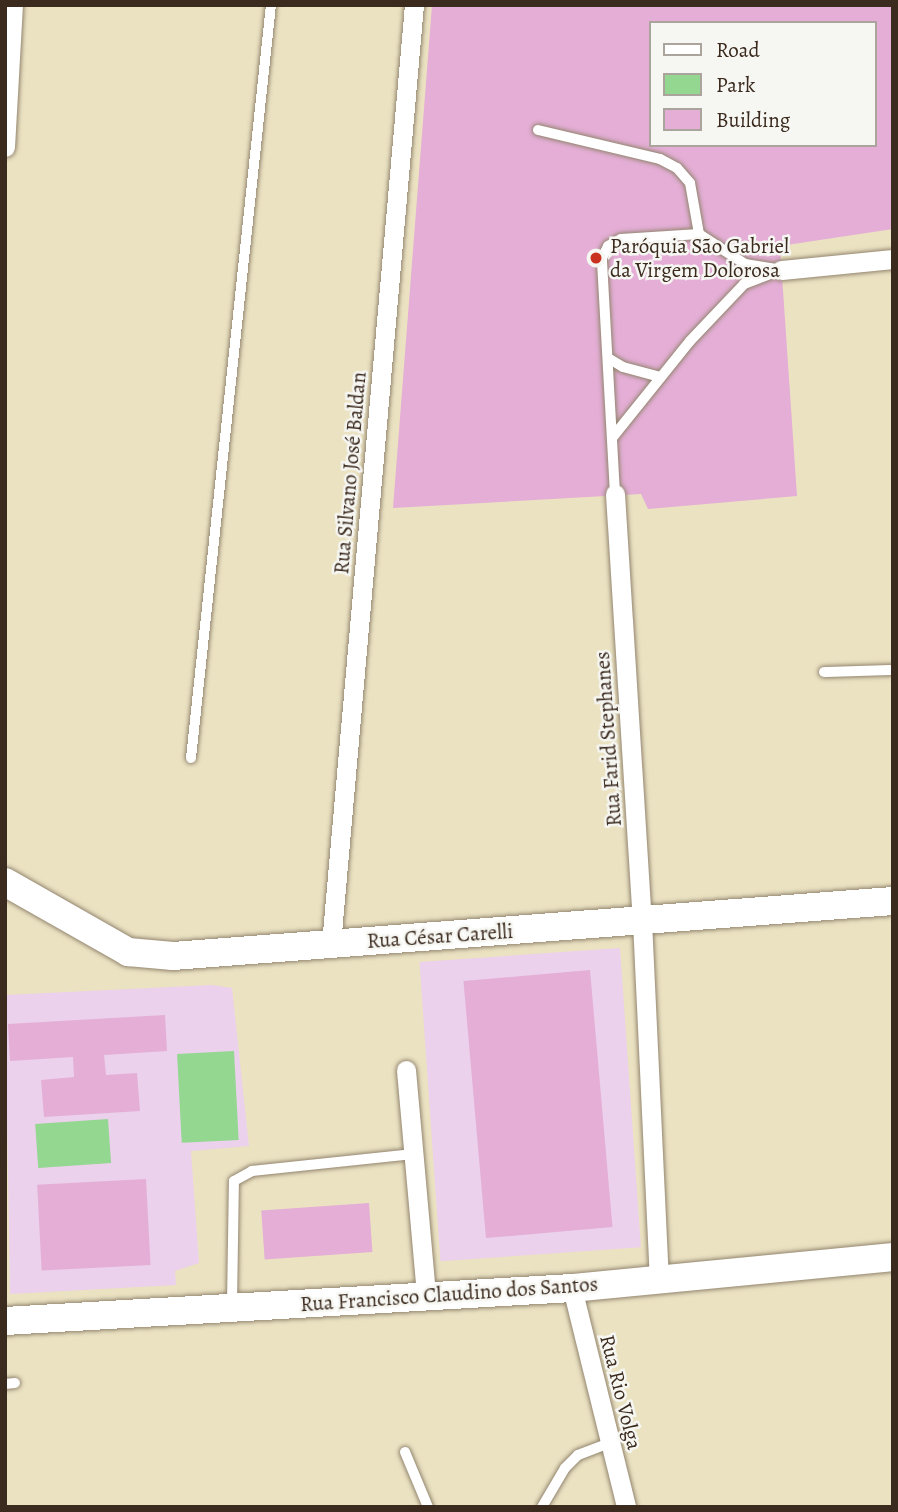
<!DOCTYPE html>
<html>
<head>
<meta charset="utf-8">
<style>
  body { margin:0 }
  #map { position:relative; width:898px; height:1512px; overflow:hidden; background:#ebe2c2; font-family:Alegreya,serif }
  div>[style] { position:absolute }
  .built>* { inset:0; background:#ebd1eb; transform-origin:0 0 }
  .green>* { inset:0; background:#93d790; transform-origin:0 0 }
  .building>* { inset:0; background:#e4aed6; transform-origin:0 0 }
  .roads { filter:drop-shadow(0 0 2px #938670) drop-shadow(0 0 2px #938670) }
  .service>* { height:10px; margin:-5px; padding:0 5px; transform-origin:5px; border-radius:5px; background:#fff }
  .minor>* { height:19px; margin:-9.5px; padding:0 9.5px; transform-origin:9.5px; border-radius:9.5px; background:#fff }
  .secondary>* { height:28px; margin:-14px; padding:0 14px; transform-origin:14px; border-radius:14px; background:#fff }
  .dots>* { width:19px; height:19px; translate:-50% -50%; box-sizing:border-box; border:4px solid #f6f6f2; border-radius:50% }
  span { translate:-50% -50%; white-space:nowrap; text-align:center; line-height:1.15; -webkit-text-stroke:5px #f6f6f2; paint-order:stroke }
  .poi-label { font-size:21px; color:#3b2a1e }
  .left { translate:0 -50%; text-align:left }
  .street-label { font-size:21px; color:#3b2a1e }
  .frame { position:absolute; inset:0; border:7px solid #3b2a1e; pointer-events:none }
  .legend { position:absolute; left:649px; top:21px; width:228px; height:126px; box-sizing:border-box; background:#f6f6f2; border:2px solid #aba49d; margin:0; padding:9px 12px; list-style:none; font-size:21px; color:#3b2a1e }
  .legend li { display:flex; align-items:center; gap:14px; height:35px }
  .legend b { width:35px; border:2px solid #aba49d }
</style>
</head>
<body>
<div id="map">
  <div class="built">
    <div style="left:620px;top:948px;width:300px;height:201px;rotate:86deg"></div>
    <div style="clip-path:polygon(212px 985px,232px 988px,249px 1146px,191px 1151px,199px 1263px,175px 1271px,176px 1285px,10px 1294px,5px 995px)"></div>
  </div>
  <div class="green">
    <div style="left:234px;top:1051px;width:89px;height:57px;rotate:87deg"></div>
    <div style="left:108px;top:1119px;width:44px;height:73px;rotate:86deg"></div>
  </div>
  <div class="building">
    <div style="clip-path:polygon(evenodd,432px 5px,893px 5px,893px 229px,780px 246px,797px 496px,648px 509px,641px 494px,393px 508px,432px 5px,651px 23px,875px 23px,875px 145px,651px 145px,651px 23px)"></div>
    <div style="left:590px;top:970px;width:258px;height:127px;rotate:85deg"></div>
    <div style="clip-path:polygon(165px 1015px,167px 1051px,104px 1055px,106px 1075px,137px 1073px,140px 1111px,44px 1117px,41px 1080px,74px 1077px,73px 1057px,10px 1061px,8px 1024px)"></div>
    <div style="left:146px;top:1179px;width:86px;height:109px;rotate:87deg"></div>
    <div style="left:369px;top:1203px;width:49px;height:108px;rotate:86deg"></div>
  </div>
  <div class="roads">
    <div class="service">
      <div style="left:538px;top:130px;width:125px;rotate:13.4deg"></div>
      <div style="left:660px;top:159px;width:19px;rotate:28deg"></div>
      <div style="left:677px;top:168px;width:20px;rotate:49deg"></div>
      <div style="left:690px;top:183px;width:52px;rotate:80deg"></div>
      <div style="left:608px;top:358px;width:17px;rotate:31deg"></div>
      <div style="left:623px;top:367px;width:39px;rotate:15deg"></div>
      <div style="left:612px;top:438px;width:124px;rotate:-51.2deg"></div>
      <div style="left:690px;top:341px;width:79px;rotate:-46.5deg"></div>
      <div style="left:744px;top:284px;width:39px;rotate:-21deg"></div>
      <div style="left:615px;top:494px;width:236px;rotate:-93.2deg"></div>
      <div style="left:602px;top:258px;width:13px;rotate:-63deg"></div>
      <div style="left:608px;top:246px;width:15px;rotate:-28deg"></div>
      <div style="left:621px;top:239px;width:78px;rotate:-3.7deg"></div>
      <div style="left:699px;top:234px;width:55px;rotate:33.1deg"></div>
      <div style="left:745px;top:264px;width:36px;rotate:9deg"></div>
      <div style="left:824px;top:672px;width:69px;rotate:-1.7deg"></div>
      <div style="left:191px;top:758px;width:757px;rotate:-83.94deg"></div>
      <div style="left:232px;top:1304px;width:123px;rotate:-89.1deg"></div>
      <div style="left:234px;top:1181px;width:21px;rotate:-29deg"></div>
      <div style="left:252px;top:1171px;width:162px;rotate:-6deg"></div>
      <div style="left:5px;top:1384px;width:10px;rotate:-6deg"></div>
      <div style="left:405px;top:1452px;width:60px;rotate:67.3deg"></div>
      <div style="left:542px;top:1507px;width:45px;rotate:-59.5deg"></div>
      <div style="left:565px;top:1468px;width:18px;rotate:-45deg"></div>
      <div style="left:578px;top:1455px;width:34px;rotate:-21deg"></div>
    </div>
    <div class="minor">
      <div style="left:5px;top:147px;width:142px;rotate:-86.8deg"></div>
      <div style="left:781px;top:270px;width:113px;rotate:-5.6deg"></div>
      <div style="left:615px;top:494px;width:428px;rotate:86.4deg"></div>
      <div style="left:642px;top:921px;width:359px;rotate:87.3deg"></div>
      <div style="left:331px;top:944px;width:943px;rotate:-84.95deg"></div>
      <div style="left:406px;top:1070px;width:226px;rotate:84.9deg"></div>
      <div style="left:572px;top:1288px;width:226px;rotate:76.1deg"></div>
    </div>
    <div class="secondary">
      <div style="left:5px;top:882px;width:142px;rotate:29.6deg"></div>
      <div style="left:128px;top:952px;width:45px;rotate:5.1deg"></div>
      <div style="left:173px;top:956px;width:722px;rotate:-4.37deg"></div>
      <div style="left:5px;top:1321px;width:568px;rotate:-3.33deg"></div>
      <div style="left:572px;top:1288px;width:322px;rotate:-5.5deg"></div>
    </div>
  </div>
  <div class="dots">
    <div style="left:596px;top:258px;background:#c8321e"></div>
  </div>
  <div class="poi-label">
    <span class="left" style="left:610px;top:258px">Paróquia São Gabriel<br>da Virgem Dolorosa</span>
  </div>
  <div class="street-label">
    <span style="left:350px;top:473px;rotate:-85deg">Rua Silvano José Baldan</span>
    <span style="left:608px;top:739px;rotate:-94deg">Rua Farid Stephanes</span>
    <span style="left:440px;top:936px;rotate:-4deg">Rua César Carelli</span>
    <span style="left:449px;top:1294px;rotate:-4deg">Rua Francisco Claudino dos Santos</span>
    <span style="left:621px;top:1392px;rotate:76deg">Rua Rio Volga</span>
  </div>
  <div class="frame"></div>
  <ul class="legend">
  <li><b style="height:9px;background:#fff"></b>Road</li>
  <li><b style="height:19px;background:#93d790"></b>Park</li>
  <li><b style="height:19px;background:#e4aed6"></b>Building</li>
  </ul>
</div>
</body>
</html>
